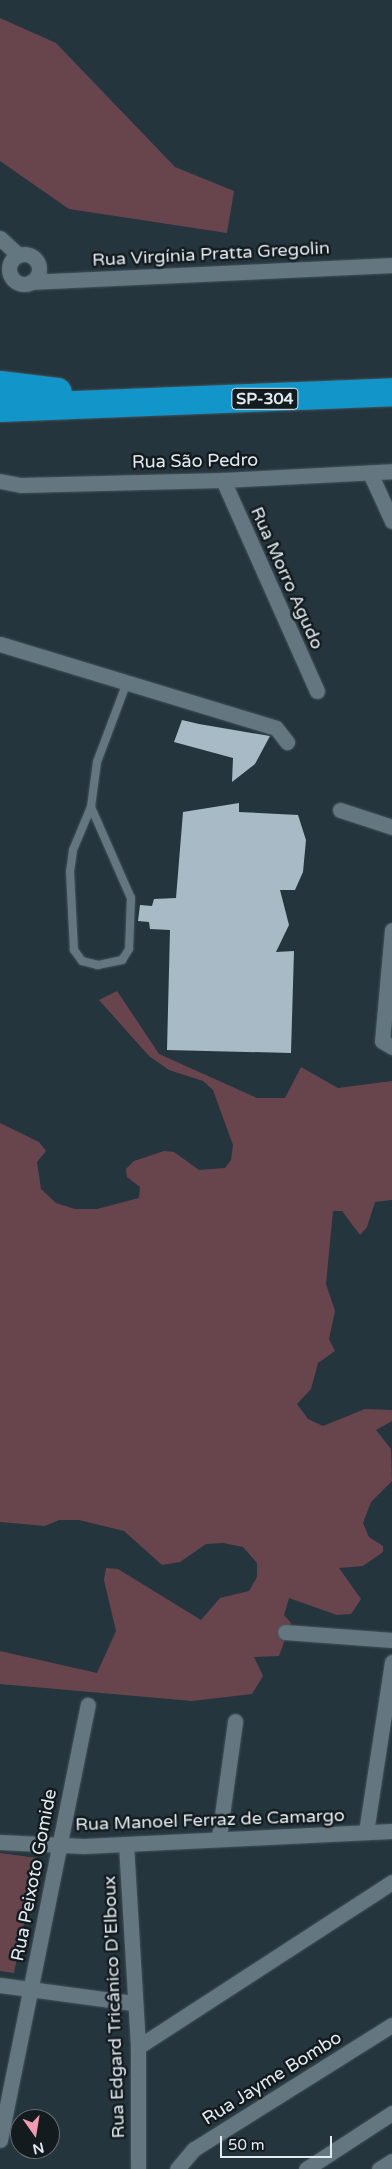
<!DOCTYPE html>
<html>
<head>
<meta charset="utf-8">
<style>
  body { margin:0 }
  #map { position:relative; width:392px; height:2169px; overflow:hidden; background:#25353e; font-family:"Varela Round",sans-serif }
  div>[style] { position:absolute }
  .green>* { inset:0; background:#68454d }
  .building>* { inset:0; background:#a7bac5 }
  .roads { filter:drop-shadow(0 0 1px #445259) drop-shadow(0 0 1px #445259) }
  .lane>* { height:8px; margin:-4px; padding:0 4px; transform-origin:4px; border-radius:4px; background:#647680 }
  .street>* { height:15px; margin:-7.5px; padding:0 7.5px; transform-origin:7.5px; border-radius:7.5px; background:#647680 }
  .street>.ring { margin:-7.5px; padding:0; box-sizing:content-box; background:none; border:15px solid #647680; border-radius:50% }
  .highway>* { height:28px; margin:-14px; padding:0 14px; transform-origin:14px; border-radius:14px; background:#1295c9 }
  span { translate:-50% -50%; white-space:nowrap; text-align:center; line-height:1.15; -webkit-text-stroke:5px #141b1f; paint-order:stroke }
  .shield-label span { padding:1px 4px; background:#141b1f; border:1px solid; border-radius:4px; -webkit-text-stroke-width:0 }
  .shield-label { font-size:16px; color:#e1ebf0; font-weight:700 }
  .street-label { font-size:18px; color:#e1ebf0 }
  .north { position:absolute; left:10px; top:2109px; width:50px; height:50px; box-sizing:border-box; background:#141b1f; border:1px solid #666e73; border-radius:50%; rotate:167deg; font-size:14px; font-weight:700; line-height:20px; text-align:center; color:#e1ebf0 }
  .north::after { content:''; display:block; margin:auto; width:18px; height:22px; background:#f29ab0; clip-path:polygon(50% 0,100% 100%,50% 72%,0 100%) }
  .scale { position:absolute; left:220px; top:2136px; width:112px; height:22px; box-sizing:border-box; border:2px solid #e1ebf0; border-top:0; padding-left:6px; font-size:15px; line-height:18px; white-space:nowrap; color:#e1ebf0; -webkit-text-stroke:4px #141b1f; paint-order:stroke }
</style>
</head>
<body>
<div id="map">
  <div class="green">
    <div style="clip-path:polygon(0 18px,56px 43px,175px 167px,234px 191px,227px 233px,69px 209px,0 161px)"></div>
    <div style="clip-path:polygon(117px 991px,159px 1054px,257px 1098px,285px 1098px,301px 1067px,338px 1088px,392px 1081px,392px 1200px,375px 1202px,367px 1227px,360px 1235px,342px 1211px,333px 1211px,326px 1284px,335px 1311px,329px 1339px,335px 1351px,318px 1363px,311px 1389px,297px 1404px,308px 1419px,323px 1426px,365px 1409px,392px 1410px,392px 1421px,376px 1430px,391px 1449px,392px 1481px,371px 1502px,363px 1523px,369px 1537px,383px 1546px,383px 1552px,363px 1566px,339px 1568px,361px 1599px,351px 1614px,337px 1615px,289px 1598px,284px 1615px,291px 1623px,279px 1656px,254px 1657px,263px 1676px,252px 1694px,192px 1701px,0 1684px,0 1651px,97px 1673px,116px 1631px,104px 1580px,106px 1568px,118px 1569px,201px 1620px,220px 1598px,249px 1591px,257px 1577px,257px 1563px,243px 1547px,223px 1543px,206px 1544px,180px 1562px,162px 1565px,124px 1531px,79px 1520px,59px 1520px,45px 1526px,0 1522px,0 1123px,39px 1142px,46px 1151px,37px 1162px,41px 1189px,56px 1203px,75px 1209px,97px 1209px,139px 1198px,140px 1187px,127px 1177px,126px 1169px,134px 1161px,164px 1151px,174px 1152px,199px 1170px,225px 1168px,231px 1160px,233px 1145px,213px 1090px,203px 1081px,169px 1070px,149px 1056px,99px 1000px)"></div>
    <div style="clip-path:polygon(0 1853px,37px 1858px,14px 1973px,0 1971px)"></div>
  </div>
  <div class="building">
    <div style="clip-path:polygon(182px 720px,199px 724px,270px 736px,255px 764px,232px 782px,233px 758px,174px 742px)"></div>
    <div style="clip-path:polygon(239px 803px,239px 812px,298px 815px,306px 840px,303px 872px,295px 890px,280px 890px,289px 925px,276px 952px,294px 951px,291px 1053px,167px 1050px,170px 930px,150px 929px,149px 922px,138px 921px,140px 905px,152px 906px,154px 899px,176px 898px,183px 812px)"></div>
  </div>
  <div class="roads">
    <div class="lane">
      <div style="left:91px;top:807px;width:99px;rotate:66.3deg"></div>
      <div style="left:131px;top:898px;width:51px;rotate:92.2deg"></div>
      <div style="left:129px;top:949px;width:13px;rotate:122deg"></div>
      <div style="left:122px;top:960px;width:25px;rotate:168deg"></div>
      <div style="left:98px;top:965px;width:16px;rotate:-166deg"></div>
      <div style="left:82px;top:961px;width:14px;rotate:-126deg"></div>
      <div style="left:74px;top:950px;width:78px;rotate:-92.9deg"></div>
      <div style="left:70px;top:872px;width:22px;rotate:-82deg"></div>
      <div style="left:73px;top:850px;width:47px;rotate:-67.3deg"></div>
      <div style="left:91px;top:807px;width:45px;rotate:-82.4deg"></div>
      <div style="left:97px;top:762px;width:85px;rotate:-69.4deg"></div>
    </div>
    <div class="street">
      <div style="left:0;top:238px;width:25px;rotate:43deg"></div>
      <div class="ring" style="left:9px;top:254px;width:15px;height:15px"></div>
      <div style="left:31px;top:282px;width:361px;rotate:-2.7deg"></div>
      <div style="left:370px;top:473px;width:53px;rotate:65.4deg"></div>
      <div style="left:223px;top:480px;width:231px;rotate:66deg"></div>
      <div style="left:0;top:481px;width:21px;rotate:11deg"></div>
      <div style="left:21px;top:485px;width:202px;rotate:-1.4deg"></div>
      <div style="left:223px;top:480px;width:169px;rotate:-3deg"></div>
      <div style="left:0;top:644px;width:288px;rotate:16.9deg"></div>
      <div style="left:276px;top:728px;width:18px;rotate:52deg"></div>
      <div style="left:340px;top:810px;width:55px;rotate:18.1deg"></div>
      <div style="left:392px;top:930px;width:111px;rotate:95.1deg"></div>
      <div style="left:382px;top:1041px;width:12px;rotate:31deg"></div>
      <div style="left:285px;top:1632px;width:107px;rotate:4.3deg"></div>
      <div style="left:366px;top:1832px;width:172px;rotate:-81.3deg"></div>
      <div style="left:219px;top:1837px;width:117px;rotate:-82.1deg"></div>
      <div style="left:0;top:1842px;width:84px;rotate:2.7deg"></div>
      <div style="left:84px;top:1846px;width:308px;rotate:-2.8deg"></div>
      <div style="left:126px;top:1844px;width:203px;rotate:86.6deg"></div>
      <div style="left:138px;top:2047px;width:122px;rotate:90deg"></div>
      <div style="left:0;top:1985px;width:134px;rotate:7.7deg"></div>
      <div style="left:138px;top:2047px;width:303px;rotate:-33deg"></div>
      <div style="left:0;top:2140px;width:444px;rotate:-78.6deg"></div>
      <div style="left:177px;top:2169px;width:26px;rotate:-50deg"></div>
      <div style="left:194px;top:2149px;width:234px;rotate:-32.1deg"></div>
      <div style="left:306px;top:2169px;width:103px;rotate:-33.1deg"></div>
      <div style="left:379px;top:2169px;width:15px;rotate:-32deg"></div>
    </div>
    <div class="highway">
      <div style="left:0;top:385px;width:58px;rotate:6.9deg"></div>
      <div style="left:0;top:408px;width:392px;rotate:-2.3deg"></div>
    </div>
  </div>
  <div class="shield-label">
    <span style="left:265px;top:399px">SP-304</span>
  </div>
  <div class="street-label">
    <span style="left:211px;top:254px;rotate:-3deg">Rua Virgínia Pratta Gregolin</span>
    <span style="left:195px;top:461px;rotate:-1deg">Rua São Pedro</span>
    <span style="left:287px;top:578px;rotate:66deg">Rua Morro Agudo</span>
    <span style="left:210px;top:1820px;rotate:-2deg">Rua Manoel Ferraz de Camargo</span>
    <span style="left:34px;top:1875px;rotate:-79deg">Rua Peixoto Gomide</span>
    <span style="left:114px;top:2007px;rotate:-92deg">Rua Edgard Tricânico D'Elboux</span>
    <span style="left:272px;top:2078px;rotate:-32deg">Rua Jayme Bombo</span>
  </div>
  <div class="north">N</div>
  <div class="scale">50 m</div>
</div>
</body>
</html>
